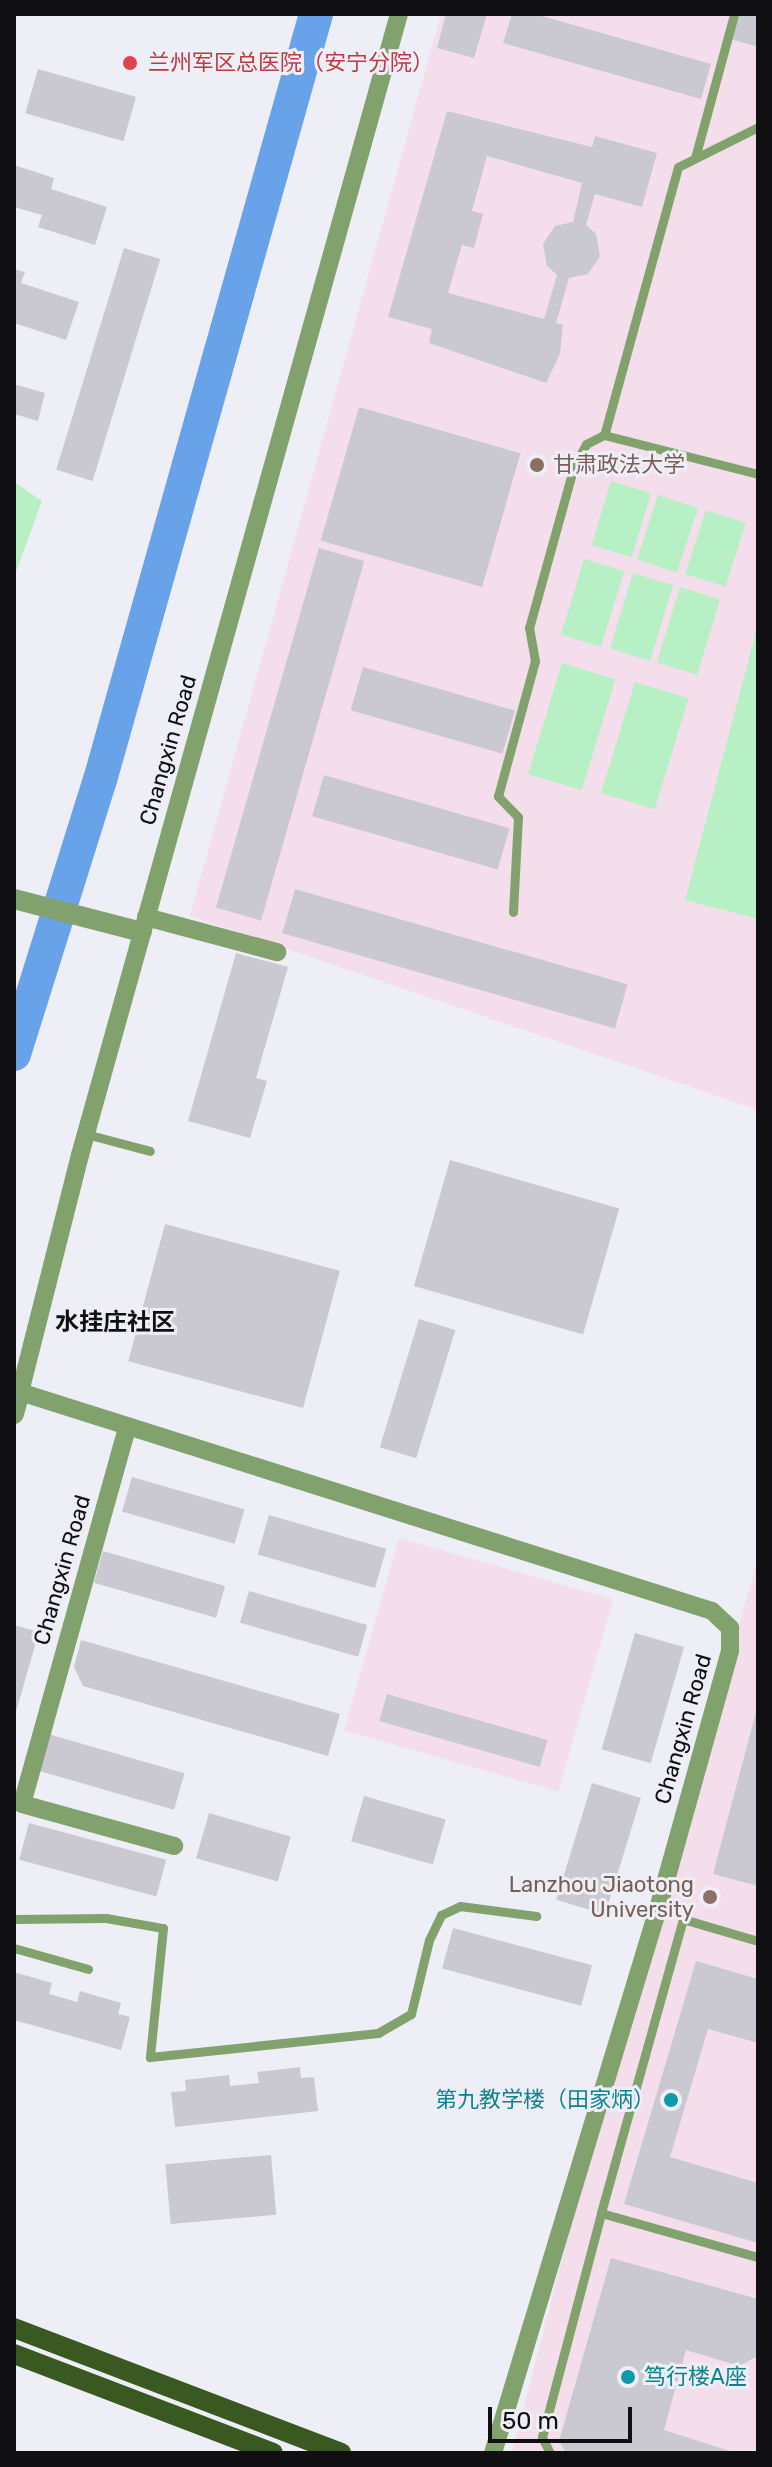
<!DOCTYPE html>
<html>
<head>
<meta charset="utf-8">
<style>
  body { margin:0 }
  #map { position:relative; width:772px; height:2467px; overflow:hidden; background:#eeeef6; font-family:Rubik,"Noto Sans SC",sans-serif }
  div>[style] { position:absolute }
  .education>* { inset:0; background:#f4deeb; transform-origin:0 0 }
  .green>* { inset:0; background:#b8f0c6; transform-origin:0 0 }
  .river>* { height:34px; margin:-17px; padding:0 17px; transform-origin:17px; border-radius:17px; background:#68a2e9 }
  .building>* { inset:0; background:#cac9d2; transform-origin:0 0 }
  .service>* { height:9px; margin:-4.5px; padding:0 4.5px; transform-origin:4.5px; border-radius:4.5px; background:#82a26d }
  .minor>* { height:18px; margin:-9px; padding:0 9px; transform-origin:9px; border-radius:9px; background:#82a26d }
  .tertiary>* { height:20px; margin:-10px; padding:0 10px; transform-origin:10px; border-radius:10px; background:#82a26d }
  .primary>* { height:20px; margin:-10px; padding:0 10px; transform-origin:10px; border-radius:10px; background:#395920 }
  .dots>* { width:22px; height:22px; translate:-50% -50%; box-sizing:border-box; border:4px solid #eeeef6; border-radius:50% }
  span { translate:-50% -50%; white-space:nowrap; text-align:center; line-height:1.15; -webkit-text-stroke:6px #eeeef6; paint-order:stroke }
  .health-label { font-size:22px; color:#be3a42 }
  .left { translate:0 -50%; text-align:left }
  .education-label { font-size:22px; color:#785e54 }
  .right { translate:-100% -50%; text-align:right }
  .street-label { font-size:22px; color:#101013 }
  .culture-label { font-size:22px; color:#0d838f }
  .neighbourhood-label { font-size:24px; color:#101013; font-weight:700 }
  .frame { position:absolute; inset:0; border:16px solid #101013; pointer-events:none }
  .scale { position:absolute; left:488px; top:2407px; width:144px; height:36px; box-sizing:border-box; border:4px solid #101013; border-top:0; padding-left:10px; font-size:24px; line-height:28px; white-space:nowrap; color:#101013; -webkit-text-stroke:6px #eeeef6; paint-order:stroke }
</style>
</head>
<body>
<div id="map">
  <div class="education">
    <div style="clip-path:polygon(441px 14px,758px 14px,758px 1110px,190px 916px)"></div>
    <div style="left:399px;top:1538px;width:223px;height:200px;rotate:16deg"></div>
    <div style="clip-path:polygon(758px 1558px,758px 2453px,512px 2453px,568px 2237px)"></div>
  </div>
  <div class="green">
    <div style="left:611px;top:481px;width:42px;height:67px;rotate:17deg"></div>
    <div style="clip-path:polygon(14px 482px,42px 501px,14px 577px)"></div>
    <div style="left:658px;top:495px;width:42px;height:68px;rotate:18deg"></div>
    <div style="left:706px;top:510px;width:42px;height:67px;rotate:18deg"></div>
    <div style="left:584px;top:559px;width:42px;height:79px;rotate:17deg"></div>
    <div style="left:633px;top:573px;width:42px;height:79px;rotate:17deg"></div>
    <div style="left:680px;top:587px;width:42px;height:79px;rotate:17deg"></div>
    <div style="clip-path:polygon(758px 624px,758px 919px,685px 900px)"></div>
    <div style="left:562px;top:663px;width:56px;height:116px;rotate:17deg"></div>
    <div style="left:635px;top:682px;width:56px;height:116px;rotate:17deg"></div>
  </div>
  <div class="river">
    <div style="left:14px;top:1054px;width:287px;rotate:-72.6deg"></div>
    <div style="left:100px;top:780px;width:796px;rotate:-74.25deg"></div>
  </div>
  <div class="building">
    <div style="clip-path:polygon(446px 14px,487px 14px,474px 58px,437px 48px)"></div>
    <div style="clip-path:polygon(512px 14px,535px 14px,711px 64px,701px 99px,503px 43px)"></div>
    <div style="clip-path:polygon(738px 14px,758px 14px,758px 47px,731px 39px)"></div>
    <div style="left:38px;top:69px;width:102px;height:46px;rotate:16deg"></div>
    <div style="clip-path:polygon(evenodd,447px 111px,592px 147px,595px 136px,657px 153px,642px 207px,595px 194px,586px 225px,596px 234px,600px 256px,588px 274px,569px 278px,556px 323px,563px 325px,560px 354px,546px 383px,429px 343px,432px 329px,388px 317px,447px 111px,487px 156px,582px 183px,573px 222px,555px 226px,543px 244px,547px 266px,557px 275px,544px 319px,448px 293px,462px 245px,474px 248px,483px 214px,472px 211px,487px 156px)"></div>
    <div style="clip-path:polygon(14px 165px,54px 178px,51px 189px,107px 207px,95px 245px,38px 227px,42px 215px,14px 207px)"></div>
    <div style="left:124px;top:248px;width:38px;height:232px;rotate:17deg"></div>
    <div style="clip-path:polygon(14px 269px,25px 272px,21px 283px,79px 302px,66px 340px,14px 323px)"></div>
    <div style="clip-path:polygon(14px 384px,45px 393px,38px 421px,14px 414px)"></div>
    <div style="left:359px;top:407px;width:168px;height:139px;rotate:16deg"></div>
    <div style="left:319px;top:548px;width:47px;height:374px;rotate:16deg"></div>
    <div style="left:363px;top:667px;width:158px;height:45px;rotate:16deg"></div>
    <div style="left:324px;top:775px;width:193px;height:43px;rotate:16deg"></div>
    <div style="left:295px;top:889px;width:346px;height:46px;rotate:16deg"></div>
    <div style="clip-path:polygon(236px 953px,288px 967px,256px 1078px,267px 1081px,250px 1138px,188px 1121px)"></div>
    <div style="left:450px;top:1160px;width:176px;height:131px;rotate:16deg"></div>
    <div style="left:165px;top:1224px;width:181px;height:142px;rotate:15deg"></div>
    <div style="left:419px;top:1319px;width:38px;height:134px;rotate:17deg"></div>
    <div style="left:132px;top:1477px;width:117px;height:36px;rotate:16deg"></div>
    <div style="left:269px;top:1515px;width:122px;height:41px;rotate:16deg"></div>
    <div style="left:103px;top:1551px;width:127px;height:33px;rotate:16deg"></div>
    <div style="left:249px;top:1591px;width:123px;height:33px;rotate:16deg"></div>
    <div style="clip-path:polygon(14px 1625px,39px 1632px,15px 1715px,14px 1715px)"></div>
    <div style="left:635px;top:1633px;width:51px;height:121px;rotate:16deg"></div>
    <div style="clip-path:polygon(81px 1640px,340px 1714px,328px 1756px,83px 1686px,74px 1667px)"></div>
    <div style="left:387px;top:1694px;width:167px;height:28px;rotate:16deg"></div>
    <div style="clip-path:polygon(757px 1708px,758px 1708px,758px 1886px,713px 1874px)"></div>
    <div style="left:48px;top:1734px;width:142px;height:38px;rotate:16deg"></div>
    <div style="left:592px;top:1783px;width:51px;height:122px;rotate:17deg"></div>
    <div style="left:364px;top:1796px;width:85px;height:47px;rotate:16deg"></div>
    <div style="left:209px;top:1813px;width:85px;height:47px;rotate:16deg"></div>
    <div style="left:29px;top:1823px;width:142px;height:38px;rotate:15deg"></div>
    <div style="left:453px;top:1928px;width:144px;height:42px;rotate:15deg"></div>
    <div style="clip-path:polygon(696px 1961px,758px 1979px,758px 2043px,708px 2029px,670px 2157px,758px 2183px,758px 2243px,624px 2204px)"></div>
    <div style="clip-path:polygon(14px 1972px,52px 1983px,49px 1994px,77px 2002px,80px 1991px,121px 2003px,118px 2014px,130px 2017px,121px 2050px,14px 2020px)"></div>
    <div style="clip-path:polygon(300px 2067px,301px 2078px,314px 2077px,318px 2111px,175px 2127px,171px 2092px,186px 2091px,185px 2080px,229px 2075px,230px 2086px,259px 2083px,257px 2072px)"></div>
    <div style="left:271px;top:2155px;width:60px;height:106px;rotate:85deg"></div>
    <div style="clip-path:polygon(611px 2258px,758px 2299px,758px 2356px,739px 2366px,686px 2350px,664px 2430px,736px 2453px,566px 2453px,559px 2441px)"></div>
  </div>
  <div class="service">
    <div style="left:758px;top:127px;width:89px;rotate:153.4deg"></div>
    <div style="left:678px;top:167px;width:278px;rotate:105.4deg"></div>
    <div style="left:604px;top:435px;width:159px;rotate:14.2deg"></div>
    <div style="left:695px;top:158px;width:149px;rotate:-74.8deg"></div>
    <div style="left:513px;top:912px;width:95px;rotate:-87deg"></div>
    <div style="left:518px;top:817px;width:29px;rotate:-134deg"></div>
    <div style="left:498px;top:796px;width:140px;rotate:-74.7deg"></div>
    <div style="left:535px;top:661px;width:34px;rotate:-100deg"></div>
    <div style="left:529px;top:628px;width:168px;rotate:-74.5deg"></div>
    <div style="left:574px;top:466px;width:25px;rotate:-61deg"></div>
    <div style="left:586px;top:444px;width:20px;rotate:-27deg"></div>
    <div style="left:86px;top:1134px;width:66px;rotate:14.9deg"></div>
    <div style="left:14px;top:1919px;width:92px;rotate:-0.6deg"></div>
    <div style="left:106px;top:1918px;width:58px;rotate:10deg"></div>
    <div style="left:163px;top:1928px;width:130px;rotate:95.8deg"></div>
    <div style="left:150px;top:2057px;width:229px;rotate:-6deg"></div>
    <div style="left:378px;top:2033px;width:38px;rotate:-30deg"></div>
    <div style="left:411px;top:2014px;width:76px;rotate:-76.3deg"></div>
    <div style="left:429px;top:1940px;width:28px;rotate:-64deg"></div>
    <div style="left:441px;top:1915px;width:21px;rotate:-25deg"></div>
    <div style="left:460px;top:1906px;width:77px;rotate:7.5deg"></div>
    <div style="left:758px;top:1941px;width:78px;rotate:-163.7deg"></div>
    <div style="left:683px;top:1919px;width:305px;rotate:105.6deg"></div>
    <div style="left:601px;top:2213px;width:163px;rotate:15.7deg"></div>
    <div style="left:14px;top:1948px;width:77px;rotate:15.8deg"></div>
    <div style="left:550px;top:2453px;width:18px;rotate:-117deg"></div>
    <div style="left:542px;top:2437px;width:232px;rotate:-75.2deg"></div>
  </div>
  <div class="minor">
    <div style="left:399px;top:14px;width:1185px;rotate:105.62deg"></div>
    <div style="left:80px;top:1155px;width:244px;rotate:104.2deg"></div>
    <div style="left:20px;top:1392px;width:726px;rotate:17.56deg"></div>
    <div style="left:712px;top:1611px;width:25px;rotate:43deg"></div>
    <div style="left:730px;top:1628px;width:23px;rotate:90deg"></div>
    <div style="left:730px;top:1651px;width:271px;rotate:105.6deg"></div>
    <div style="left:657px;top:1912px;width:565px;rotate:106.86deg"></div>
    <div style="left:146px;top:917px;width:136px;rotate:15deg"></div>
    <div style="left:127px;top:1428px;width:390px;rotate:105.6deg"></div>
    <div style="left:22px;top:1804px;width:158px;rotate:15.4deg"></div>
  </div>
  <div class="tertiary">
    <div style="left:14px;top:899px;width:132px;rotate:14.5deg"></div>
    <div style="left:14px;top:1414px;width:23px;rotate:-75deg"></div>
  </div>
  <div class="primary">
    <div style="left:14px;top:2328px;width:350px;rotate:20.9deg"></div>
    <div style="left:14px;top:2354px;width:277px;rotate:20.9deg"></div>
  </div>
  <div class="dots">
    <div style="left:130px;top:63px;background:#e0444e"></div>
    <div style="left:537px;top:465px;background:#8d6e63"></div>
    <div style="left:710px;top:1897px;background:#8d6e63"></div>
    <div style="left:671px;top:2100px;background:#0f9aa8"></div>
    <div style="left:628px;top:2377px;background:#0f9aa8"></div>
  </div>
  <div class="health-label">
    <span class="left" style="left:148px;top:63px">兰州军区总医院（安宁分院）</span>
  </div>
  <div class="education-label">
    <span class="left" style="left:553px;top:465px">甘肃政法大学</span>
    <span class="right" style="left:694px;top:1897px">Lanzhou Jiaotong<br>University</span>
  </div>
  <div class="street-label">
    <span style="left:168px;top:750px;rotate:-74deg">Changxin Road</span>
    <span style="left:62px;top:1570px;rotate:-74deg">Changxin Road</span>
    <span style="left:683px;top:1729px;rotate:-74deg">Changxin Road</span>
  </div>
  <div class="culture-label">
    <span class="right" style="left:655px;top:2100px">第九教学楼（田家炳）</span>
    <span class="left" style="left:644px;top:2377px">笃行楼A座</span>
  </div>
  <div class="neighbourhood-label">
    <span style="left:115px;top:1323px">水挂庄社区</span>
  </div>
  <div class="frame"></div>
  <div class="scale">50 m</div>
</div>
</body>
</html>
